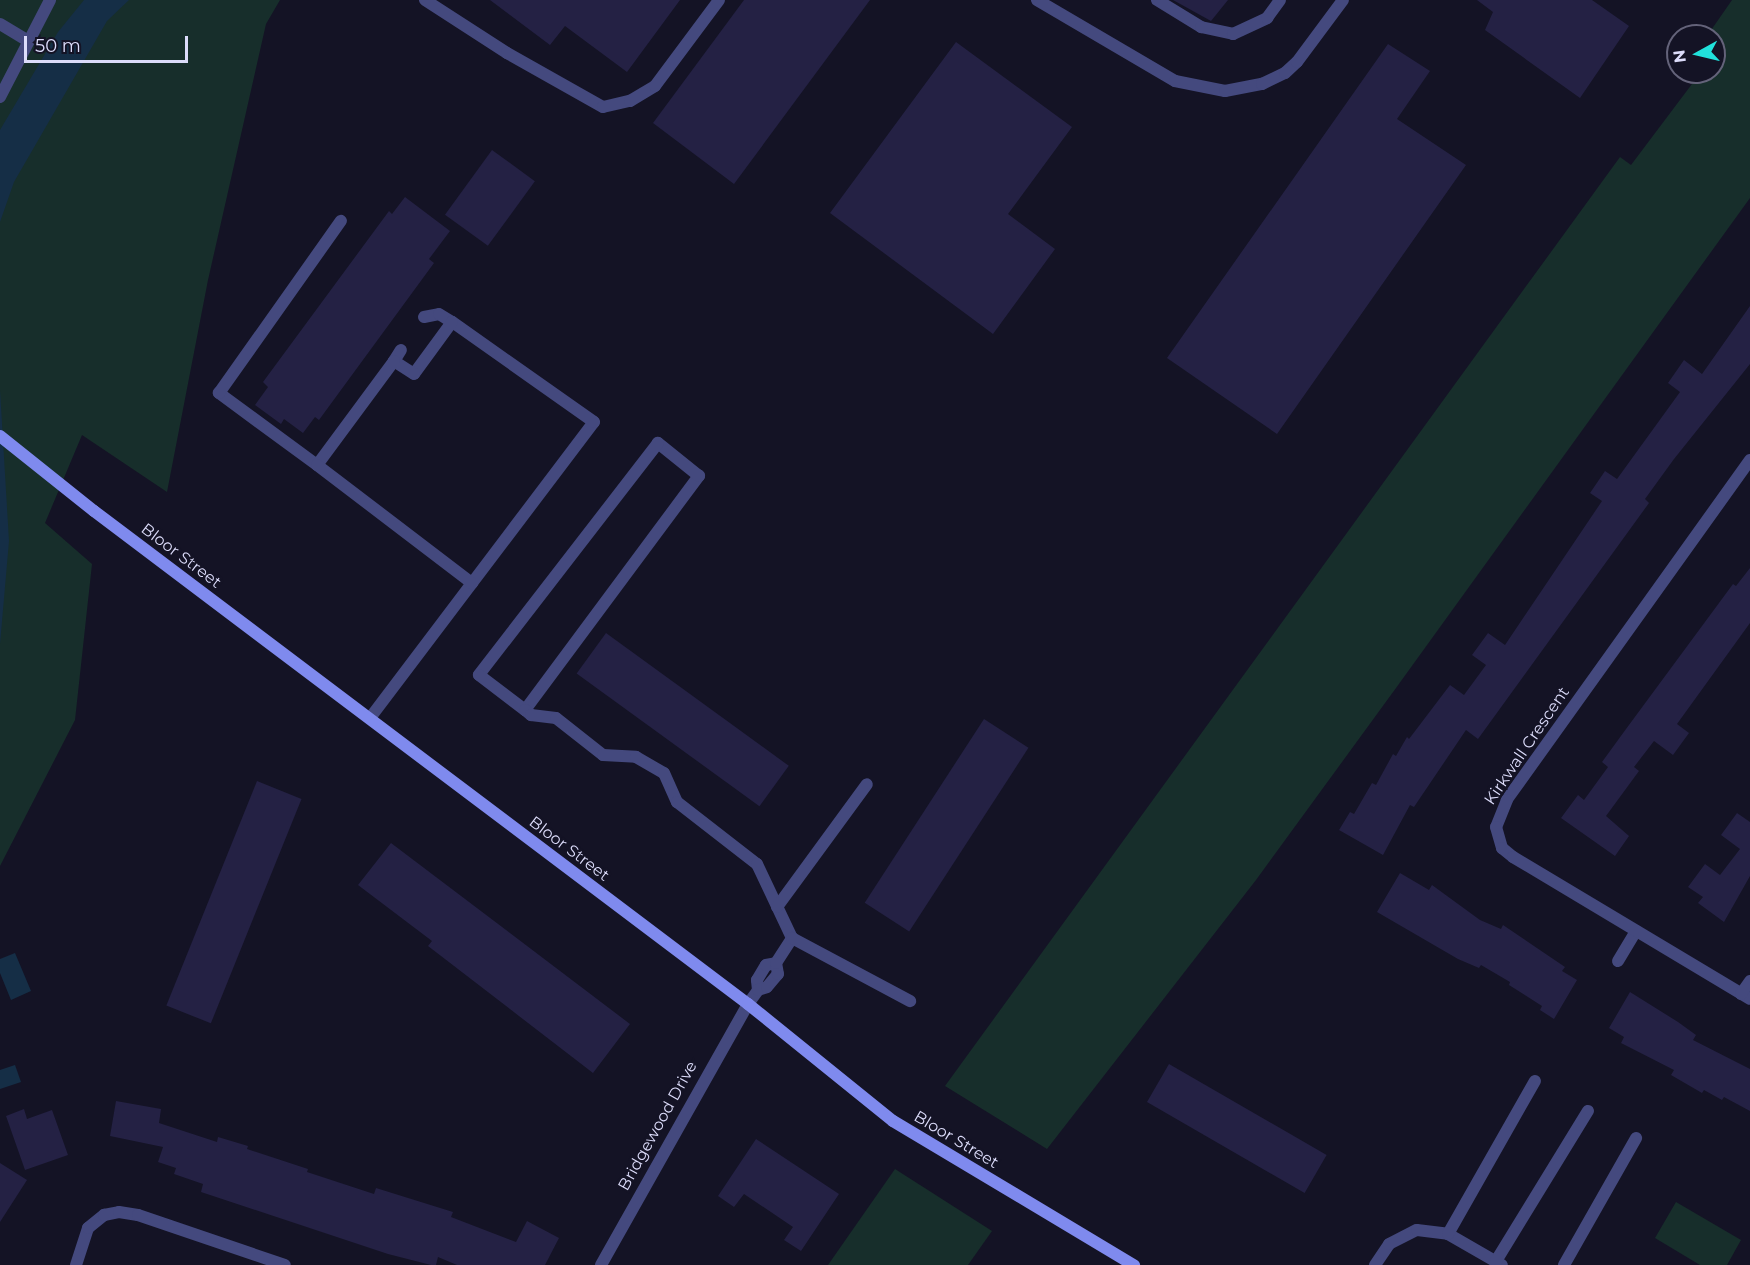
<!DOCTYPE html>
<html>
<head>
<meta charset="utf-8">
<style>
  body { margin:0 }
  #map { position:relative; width:1750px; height:1265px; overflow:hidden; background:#141325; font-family:Montserrat,sans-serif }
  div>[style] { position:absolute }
  .green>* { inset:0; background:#172e2b }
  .water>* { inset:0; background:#152e46 }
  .building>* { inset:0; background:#242144; transform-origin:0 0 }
  .lane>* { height:12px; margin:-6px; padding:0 6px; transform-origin:6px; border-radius:6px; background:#44497e }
  .street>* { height:12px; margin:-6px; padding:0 6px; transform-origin:6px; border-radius:6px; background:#44497e }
  .secondary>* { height:12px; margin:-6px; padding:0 6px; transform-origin:6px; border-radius:6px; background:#7f8aee }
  span { translate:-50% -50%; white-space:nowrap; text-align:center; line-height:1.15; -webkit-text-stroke:5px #141325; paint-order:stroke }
  .street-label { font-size:16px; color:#dcdcfa }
  .north { position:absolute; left:1666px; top:24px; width:60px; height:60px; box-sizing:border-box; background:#141325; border:2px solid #64637a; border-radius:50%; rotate:262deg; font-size:16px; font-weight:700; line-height:24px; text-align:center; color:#dcdcfa }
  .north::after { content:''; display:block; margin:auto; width:21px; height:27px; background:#21e1dc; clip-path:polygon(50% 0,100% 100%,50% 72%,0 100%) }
  .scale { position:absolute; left:24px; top:36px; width:164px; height:27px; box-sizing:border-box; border:3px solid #dcdcfa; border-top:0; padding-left:8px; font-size:18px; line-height:21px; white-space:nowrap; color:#dcdcfa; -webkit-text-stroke:4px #141325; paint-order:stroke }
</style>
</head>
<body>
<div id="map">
  <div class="green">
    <div style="clip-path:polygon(0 0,280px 0,266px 24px,208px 280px,167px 492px,82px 435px,45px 523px,92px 564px,75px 720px,0 866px)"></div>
    <div style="clip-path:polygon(1732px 0,1750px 0,1750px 198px,1396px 688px,1256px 880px,1047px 1149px,945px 1086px,1620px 157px,1631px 165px,1701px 72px,1714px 72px,1714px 36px,1707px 36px)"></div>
    <div style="clip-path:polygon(895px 1169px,992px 1231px,968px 1265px,828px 1265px)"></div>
    <div style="clip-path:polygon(1676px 1202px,1741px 1240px,1727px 1265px,1700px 1265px,1655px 1238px)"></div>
  </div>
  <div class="water">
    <div style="clip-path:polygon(84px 0,129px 0,107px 21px,14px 182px,0 222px,0 130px,58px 32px)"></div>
    <div style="clip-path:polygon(0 390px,9px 541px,0 644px)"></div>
    <div style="clip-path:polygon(15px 953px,31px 991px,11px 1000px,0 973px,0 959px)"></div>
    <div style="clip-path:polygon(15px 1065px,21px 1082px,0 1089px,0 1070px)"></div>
  </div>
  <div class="building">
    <div style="clip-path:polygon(490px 0,680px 0,627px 72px,565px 26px,550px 45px)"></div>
    <div style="clip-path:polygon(744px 0,870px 0,734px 184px,653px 123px)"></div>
    <div style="clip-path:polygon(1173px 0,1228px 0,1211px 21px)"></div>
    <div style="clip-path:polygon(1477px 0,1592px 0,1629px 26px,1580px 98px,1485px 30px,1493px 12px)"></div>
    <div style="clip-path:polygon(956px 42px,1072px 127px,1008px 214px,1055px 249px,993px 334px,830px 213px)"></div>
    <div style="clip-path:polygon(1388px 44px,1430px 71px,1397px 119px,1466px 165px,1277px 434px,1167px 358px)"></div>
    <div style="left:492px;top:150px;width:53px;height:80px;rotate:36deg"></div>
    <div style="clip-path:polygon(405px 197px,450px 231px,429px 259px,434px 263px,319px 420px,315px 417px,303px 433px,284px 419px,281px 424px,255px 405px,268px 387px,263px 382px,389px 211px,392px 214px)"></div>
    <div style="clip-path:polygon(1750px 306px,1750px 364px,1674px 459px,1645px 499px,1649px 503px,1478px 739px,1466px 730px,1414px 807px,1410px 805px,1383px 855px,1339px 830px,1350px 812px,1354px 814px,1372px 783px,1376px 785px,1393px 754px,1396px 756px,1407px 737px,1409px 739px,1450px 685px,1464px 695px,1486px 665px,1472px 655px,1488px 633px,1505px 645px,1602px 501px,1590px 493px,1605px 471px,1617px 479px,1680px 392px,1668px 383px,1684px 360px,1702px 374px)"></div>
    <div style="clip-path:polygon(1750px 568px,1750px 623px,1677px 724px,1689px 733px,1673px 755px,1654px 741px,1634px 767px,1639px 771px,1606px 816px,1629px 836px,1615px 856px,1561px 818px,1578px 795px,1584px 800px,1608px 767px,1602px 762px,1626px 729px,1733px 584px,1736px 586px)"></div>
    <div style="left:606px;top:633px;width:226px;height:50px;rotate:36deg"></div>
    <div style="left:984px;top:719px;width:53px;height:219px;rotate:33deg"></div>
    <div style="left:257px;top:781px;width:48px;height:242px;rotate:22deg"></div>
    <div style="clip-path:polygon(1737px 813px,1750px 822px,1750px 876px,1724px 922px,1698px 903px,1703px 897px,1688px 887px,1705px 864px,1720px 875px,1740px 849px,1721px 835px)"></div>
    <div style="clip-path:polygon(391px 843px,630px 1024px,593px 1073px,428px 946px,432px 941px,358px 885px)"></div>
    <div style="clip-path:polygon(1400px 873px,1429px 890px,1432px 885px,1480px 920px,1501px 929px,1503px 925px,1565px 967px,1562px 971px,1577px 980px,1554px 1019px,1540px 1010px,1542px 1006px,1509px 985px,1510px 982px,1481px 965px,1479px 968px,1458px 959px,1377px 912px)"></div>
    <div style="clip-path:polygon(1630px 992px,1678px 1022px,1696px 1035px,1693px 1040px,1750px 1069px,1750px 1111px,1724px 1097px,1722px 1100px,1704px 1090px,1702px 1093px,1671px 1075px,1674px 1070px,1621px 1043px,1624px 1037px,1609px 1028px)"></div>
    <div style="left:1169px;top:1064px;width:182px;height:44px;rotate:30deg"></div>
    <div style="clip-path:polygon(116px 1101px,161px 1109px,159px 1123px,217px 1142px,218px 1137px,248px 1146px,247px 1149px,308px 1169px,307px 1172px,374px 1194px,376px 1188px,453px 1212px,451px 1217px,516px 1242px,527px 1221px,559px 1238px,545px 1265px,457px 1265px,438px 1257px,436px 1265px,431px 1265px,388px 1254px,201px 1192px,203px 1184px,174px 1174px,176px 1168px,158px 1162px,163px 1147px,110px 1136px)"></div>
    <div style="clip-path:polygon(24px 1109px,27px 1119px,52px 1110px,68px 1155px,25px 1170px,6px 1116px)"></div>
    <div style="clip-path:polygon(756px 1139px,839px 1194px,801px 1251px,784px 1240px,793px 1227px,744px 1194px,734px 1207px,718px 1196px)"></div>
    <div style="clip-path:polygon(0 1163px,27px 1180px,0 1222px)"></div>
  </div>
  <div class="lane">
    <div style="left:425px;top:0;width:98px;rotate:32.9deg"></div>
    <div style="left:507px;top:53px;width:110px;rotate:29.4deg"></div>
    <div style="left:603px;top:107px;width:28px;rotate:-13deg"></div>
    <div style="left:630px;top:101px;width:29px;rotate:-31deg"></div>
    <div style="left:655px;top:86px;width:107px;rotate:-53.3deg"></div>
    <div style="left:1157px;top:0;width:52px;rotate:31.5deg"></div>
    <div style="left:1201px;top:27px;width:33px;rotate:12deg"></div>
    <div style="left:1233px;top:34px;width:38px;rotate:-25deg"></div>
    <div style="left:1267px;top:18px;width:22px;rotate:-54deg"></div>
    <div style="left:0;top:24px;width:33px;rotate:31deg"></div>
    <div style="left:0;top:97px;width:109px;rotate:-62.7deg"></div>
    <div style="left:424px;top:317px;width:15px;rotate:-11deg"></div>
    <div style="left:439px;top:314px;width:15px;rotate:32deg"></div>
    <div style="left:394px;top:361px;width:13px;rotate:-58deg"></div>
    <div style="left:317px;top:465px;width:122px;rotate:-143.7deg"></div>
    <div style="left:219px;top:393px;width:211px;rotate:-54.7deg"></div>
    <div style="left:525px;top:710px;width:292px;rotate:-53.4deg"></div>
    <div style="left:699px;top:476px;width:53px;rotate:-141.2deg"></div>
    <div style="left:658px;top:443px;width:293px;rotate:127.7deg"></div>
    <div style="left:479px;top:675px;width:58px;rotate:37.3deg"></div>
    <div style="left:525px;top:710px;width:8px;rotate:40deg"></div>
    <div style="left:531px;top:715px;width:25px;rotate:7deg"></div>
    <div style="left:556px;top:718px;width:60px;rotate:38.2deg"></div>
    <div style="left:603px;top:755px;width:33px;rotate:3deg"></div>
    <div style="left:636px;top:757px;width:32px;rotate:30deg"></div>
    <div style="left:664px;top:773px;width:32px;rotate:66deg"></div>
    <div style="left:677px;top:802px;width:101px;rotate:37.8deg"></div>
    <div style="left:757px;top:864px;width:82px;rotate:64.7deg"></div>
    <div style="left:370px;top:718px;width:371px;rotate:-52.9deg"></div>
    <div style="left:594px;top:422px;width:174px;rotate:-144.8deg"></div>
    <div style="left:452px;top:322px;width:64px;rotate:126.2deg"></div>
    <div style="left:414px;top:374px;width:24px;rotate:-147deg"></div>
    <div style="left:394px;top:361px;width:129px;rotate:126.5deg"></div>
    <div style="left:317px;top:465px;width:195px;rotate:37.3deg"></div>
    <div style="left:777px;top:907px;width:152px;rotate:-53.8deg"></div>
    <div style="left:1618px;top:961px;width:35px;rotate:-59deg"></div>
    <div style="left:758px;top:990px;width:10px;rotate:-96deg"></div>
    <div style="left:757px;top:980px;width:17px;rotate:-59deg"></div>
    <div style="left:766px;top:965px;width:10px;rotate:-11deg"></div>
    <div style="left:748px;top:1004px;width:17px;rotate:-54deg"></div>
    <div style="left:758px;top:990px;width:9px;rotate:-18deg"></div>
    <div style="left:767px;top:987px;width:17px;rotate:-50deg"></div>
    <div style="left:778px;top:974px;width:11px;rotate:-100deg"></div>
    <div style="left:776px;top:963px;width:30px;rotate:-57deg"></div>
    <div style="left:792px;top:938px;width:134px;rotate:28.1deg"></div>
    <div style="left:1448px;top:1234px;width:62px;rotate:29.9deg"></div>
    <div style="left:1496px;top:1261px;width:176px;rotate:-58.5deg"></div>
    <div style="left:1375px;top:1265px;width:25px;rotate:-56deg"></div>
    <div style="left:1389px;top:1244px;width:31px;rotate:-27deg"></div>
    <div style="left:1417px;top:1230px;width:31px;rotate:7deg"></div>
    <div style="left:1448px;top:1234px;width:176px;rotate:-60.4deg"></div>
    <div style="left:1564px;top:1265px;width:146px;rotate:-60.4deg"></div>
  </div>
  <div class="street">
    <div style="left:1037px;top:0;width:160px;rotate:30.4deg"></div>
    <div style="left:1175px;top:81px;width:51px;rotate:11.3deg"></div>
    <div style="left:1225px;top:91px;width:38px;rotate:-11deg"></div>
    <div style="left:1262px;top:84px;width:25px;rotate:-26deg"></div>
    <div style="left:1285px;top:73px;width:16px;rotate:-43deg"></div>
    <div style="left:1297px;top:62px;width:77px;rotate:-53.4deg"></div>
    <div style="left:1750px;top:460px;width:418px;rotate:125.6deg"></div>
    <div style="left:1507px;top:800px;width:29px;rotate:112deg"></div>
    <div style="left:1496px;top:827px;width:22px;rotate:74deg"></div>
    <div style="left:1502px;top:848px;width:14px;rotate:39deg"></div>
    <div style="left:1513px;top:857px;width:276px;rotate:30.9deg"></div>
    <div style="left:1741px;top:994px;width:16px;rotate:-55deg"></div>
    <div style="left:76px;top:1265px;width:39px;rotate:-72deg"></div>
    <div style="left:88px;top:1228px;width:21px;rotate:-39deg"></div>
    <div style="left:104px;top:1215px;width:15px;rotate:-11deg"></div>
    <div style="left:119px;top:1212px;width:19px;rotate:9deg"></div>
    <div style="left:138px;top:1215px;width:155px;rotate:18.8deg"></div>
    <div style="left:601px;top:1265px;width:300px;rotate:-60.6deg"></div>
  </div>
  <div class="secondary">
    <div style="left:0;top:436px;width:120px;rotate:38.6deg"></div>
    <div style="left:94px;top:511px;width:819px;rotate:37.01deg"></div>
    <div style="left:748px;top:1004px;width:186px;rotate:38.9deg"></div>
    <div style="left:893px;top:1121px;width:281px;rotate:30.9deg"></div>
  </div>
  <div class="street-label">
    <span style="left:181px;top:556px;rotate:37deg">Bloor Street</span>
    <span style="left:1527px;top:746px;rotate:-56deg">Kirkwall Crescent</span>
    <span style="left:569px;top:849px;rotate:37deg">Bloor Street</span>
    <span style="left:658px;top:1126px;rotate:-61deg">Bridgewood Drive</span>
    <span style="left:956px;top:1140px;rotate:31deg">Bloor Street</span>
  </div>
  <div class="north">N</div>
  <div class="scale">50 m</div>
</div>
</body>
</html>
